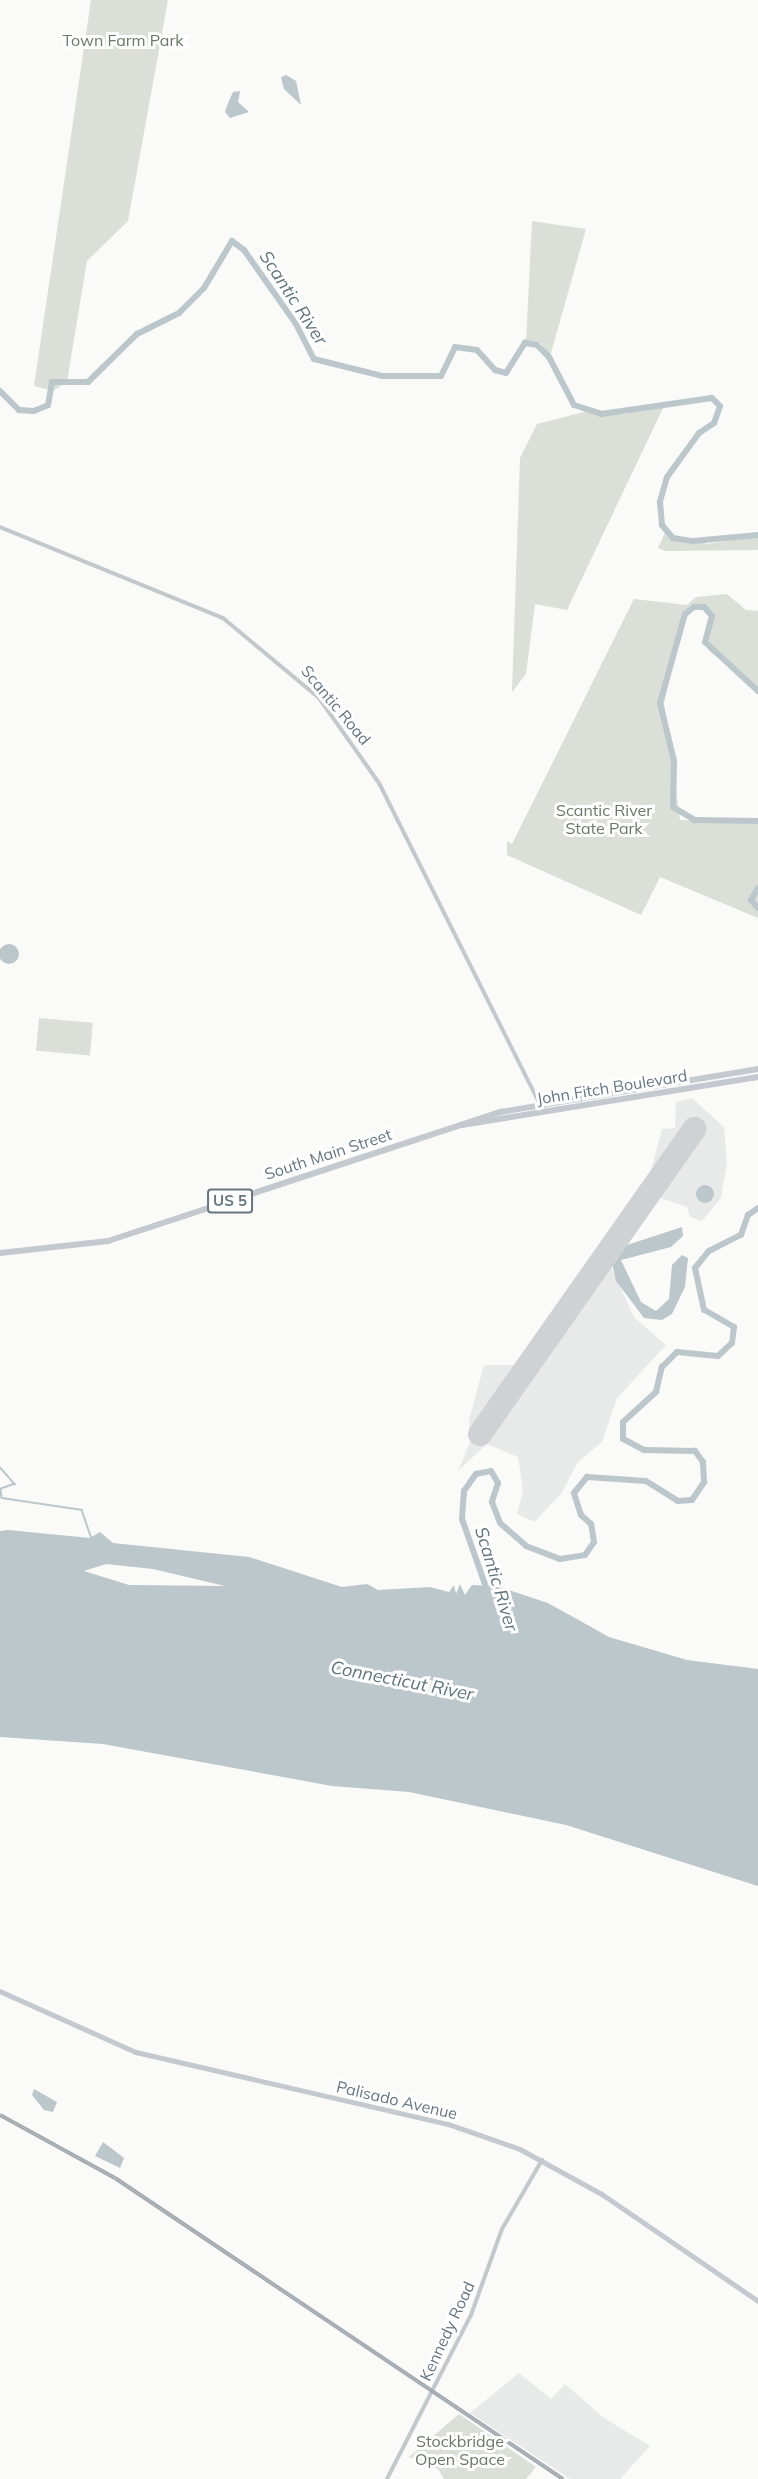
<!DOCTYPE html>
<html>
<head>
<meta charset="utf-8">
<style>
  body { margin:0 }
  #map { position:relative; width:758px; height:2479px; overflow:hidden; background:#fafaf8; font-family:Mulish,sans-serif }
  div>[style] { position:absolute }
  .built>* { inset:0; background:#e8e9e9 }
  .green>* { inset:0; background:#dadfd7; transform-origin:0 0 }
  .water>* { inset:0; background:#bbc7cb }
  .round { border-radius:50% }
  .stream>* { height:1.5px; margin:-0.75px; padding:0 0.75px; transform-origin:0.75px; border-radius:0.75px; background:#bbc7cb }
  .river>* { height:6px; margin:-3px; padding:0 3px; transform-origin:3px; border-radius:3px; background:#bbc7cb }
  .runway>* { height:24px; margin:-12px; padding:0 12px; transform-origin:12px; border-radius:12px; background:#ced2d4 }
  .minor>* { height:4px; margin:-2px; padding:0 2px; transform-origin:2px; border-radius:2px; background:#c3c8cc }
  .major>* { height:4.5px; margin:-2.25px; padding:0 2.25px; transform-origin:2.25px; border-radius:2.25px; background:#c3c9ce }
  .highway>* { height:6px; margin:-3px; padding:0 3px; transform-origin:3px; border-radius:3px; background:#c3c9ce }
  .rail>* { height:4px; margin-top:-2px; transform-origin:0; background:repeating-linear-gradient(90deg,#fff 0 4.5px,#a2aab0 0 9px); box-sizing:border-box; border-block:2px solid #a2aab0 }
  span { translate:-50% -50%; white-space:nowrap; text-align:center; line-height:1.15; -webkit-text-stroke:6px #fff; paint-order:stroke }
  .shield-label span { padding:2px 4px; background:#fff; border:2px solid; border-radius:4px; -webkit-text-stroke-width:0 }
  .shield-label { font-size:15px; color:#657683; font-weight:700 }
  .park-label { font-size:16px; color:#687a64 }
  .street-label { font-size:16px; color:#657683 }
  .water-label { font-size:18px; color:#60757c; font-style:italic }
</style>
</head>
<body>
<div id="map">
  <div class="built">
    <div style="clip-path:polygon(692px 1098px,724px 1127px,727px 1163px,721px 1198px,702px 1221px,690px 1217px,687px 1207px,657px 1197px,608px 1260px,634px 1317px,666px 1345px,617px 1398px,602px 1442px,578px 1462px,561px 1494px,534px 1522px,517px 1514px,523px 1491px,518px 1457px,487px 1444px,458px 1471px,470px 1442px,469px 1420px,484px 1365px,521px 1365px,649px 1178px,662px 1129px,675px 1128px,676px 1102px)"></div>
    <div style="clip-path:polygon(519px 2373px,551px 2399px,565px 2384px,604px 2418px,650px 2446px,620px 2479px,570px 2479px,470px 2413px)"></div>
  </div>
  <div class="green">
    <div style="clip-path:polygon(91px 0,168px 0,128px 221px,87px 261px,67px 382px,53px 391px,34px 386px)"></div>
    <div style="clip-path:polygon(532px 221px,586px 229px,549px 360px,541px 343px,526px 342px)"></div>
    <div style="clip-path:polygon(664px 406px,567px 610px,535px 604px,526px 674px,512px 692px,520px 458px,537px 424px,588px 411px,624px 414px)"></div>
    <div style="clip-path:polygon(665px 533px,707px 544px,758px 536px,758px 550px,665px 551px,658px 548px)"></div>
    <div style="clip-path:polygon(727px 594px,746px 610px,758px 611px,758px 690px,708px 650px,709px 609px,697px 604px,684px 615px,664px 703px,680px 820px,758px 824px,758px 918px,660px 877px,641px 915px,507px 855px,507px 841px,512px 844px,634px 599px,687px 605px,696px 597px)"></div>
    <div style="left:39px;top:1018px;width:54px;height:33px;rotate:5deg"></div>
    <div style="clip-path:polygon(459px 2414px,536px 2467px,526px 2479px,444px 2479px,438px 2469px,409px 2457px)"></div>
  </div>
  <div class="water">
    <div style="clip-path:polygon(286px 75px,296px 81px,301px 105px,284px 89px,281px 77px)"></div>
    <div style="clip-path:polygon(240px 91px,238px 102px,249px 112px,230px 118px,225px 112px,228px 103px,233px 92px)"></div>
    <div class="round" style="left:-1px;top:944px;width:20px;height:20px"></div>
    <div class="round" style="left:696px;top:1185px;width:18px;height:18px"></div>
    <div style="clip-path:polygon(682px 1227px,683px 1236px,671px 1247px,621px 1260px,641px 1302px,656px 1311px,669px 1299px,672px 1265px,682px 1255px,688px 1258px,685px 1287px,672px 1314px,662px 1320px,644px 1318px,616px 1281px,612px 1263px,627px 1245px)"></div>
    <div style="clip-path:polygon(evenodd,8px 1530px,90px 1538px,100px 1532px,113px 1543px,249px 1557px,342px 1587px,367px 1584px,378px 1590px,430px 1587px,449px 1592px,454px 1585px,456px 1594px,460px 1584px,465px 1595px,472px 1585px,497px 1586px,548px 1603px,609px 1637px,687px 1660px,758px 1669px,758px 1886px,566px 1825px,409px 1792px,332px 1786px,103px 1744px,0 1737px,0 1531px,8px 1530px,106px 1564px,153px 1569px,225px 1586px,129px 1585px,84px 1571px,106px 1564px)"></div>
    <div style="clip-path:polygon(34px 2089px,57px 2102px,53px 2112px,44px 2110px,32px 2095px)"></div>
    <div style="clip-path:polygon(103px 2142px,124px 2158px,120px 2168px,95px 2156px)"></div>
  </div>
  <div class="stream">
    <div style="left:0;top:1467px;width:23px;rotate:49deg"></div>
    <div style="left:15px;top:1484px;width:15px;rotate:160deg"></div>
    <div style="left:1px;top:1489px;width:9px;rotate:84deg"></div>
    <div style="left:2px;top:1498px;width:81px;rotate:8.5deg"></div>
    <div style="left:82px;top:1510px;width:31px;rotate:71deg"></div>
  </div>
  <div class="river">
    <div style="left:0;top:391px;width:27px;rotate:45deg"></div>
    <div style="left:19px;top:410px;width:15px;rotate:4deg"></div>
    <div style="left:34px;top:411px;width:15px;rotate:-23deg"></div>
    <div style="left:48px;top:405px;width:23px;rotate:-80deg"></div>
    <div style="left:52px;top:382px;width:36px"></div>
    <div style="left:88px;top:382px;width:69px;rotate:-44.4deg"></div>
    <div style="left:137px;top:334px;width:47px;rotate:-26.6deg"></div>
    <div style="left:179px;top:313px;width:35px;rotate:-45deg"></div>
    <div style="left:204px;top:288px;width:55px;rotate:-59.2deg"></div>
    <div style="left:232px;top:241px;width:15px;rotate:37deg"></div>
    <div style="left:244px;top:250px;width:90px;rotate:54.9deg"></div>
    <div style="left:296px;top:324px;width:39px;rotate:63deg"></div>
    <div style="left:314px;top:359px;width:70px;rotate:14deg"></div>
    <div style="left:382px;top:376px;width:59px"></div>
    <div style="left:441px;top:376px;width:32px;rotate:-64deg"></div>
    <div style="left:455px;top:347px;width:22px;rotate:8deg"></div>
    <div style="left:477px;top:350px;width:27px;rotate:48deg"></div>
    <div style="left:495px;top:370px;width:11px;rotate:15deg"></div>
    <div style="left:506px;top:373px;width:36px;rotate:-58deg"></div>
    <div style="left:525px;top:343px;width:12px;rotate:9deg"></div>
    <div style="left:537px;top:345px;width:17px;rotate:45deg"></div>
    <div style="left:549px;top:357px;width:54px;rotate:62.5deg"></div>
    <div style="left:574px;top:405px;width:28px;rotate:18deg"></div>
    <div style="left:601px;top:414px;width:112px;rotate:-8.2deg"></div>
    <div style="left:712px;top:398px;width:11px;rotate:45deg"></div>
    <div style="left:720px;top:406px;width:18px;rotate:109deg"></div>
    <div style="left:714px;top:423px;width:18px;rotate:146deg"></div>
    <div style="left:699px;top:433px;width:54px;rotate:126deg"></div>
    <div style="left:667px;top:477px;width:26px;rotate:106deg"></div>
    <div style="left:660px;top:502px;width:23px;rotate:85deg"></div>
    <div style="left:662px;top:525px;width:17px;rotate:50deg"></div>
    <div style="left:673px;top:538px;width:20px;rotate:9deg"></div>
    <div style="left:693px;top:541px;width:65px;rotate:-5.3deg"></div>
    <div style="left:758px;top:691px;width:72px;rotate:-137.2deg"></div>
    <div style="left:705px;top:642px;width:27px;rotate:-75deg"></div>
    <div style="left:712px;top:616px;width:12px;rotate:-132deg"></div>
    <div style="left:704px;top:607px;width:10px;rotate:180deg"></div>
    <div style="left:694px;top:607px;width:11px;rotate:142deg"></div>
    <div style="left:685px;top:614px;width:92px;rotate:105.7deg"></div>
    <div style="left:660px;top:703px;width:60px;rotate:76.4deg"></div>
    <div style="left:674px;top:761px;width:46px;rotate:91.2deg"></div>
    <div style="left:673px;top:807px;width:26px;rotate:31deg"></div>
    <div style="left:695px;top:820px;width:63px;rotate:0.9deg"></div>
    <div style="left:758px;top:888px;width:14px;rotate:120deg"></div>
    <div style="left:751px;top:900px;width:11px;rotate:49deg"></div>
    <div style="left:487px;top:1590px;width:75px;rotate:-109.4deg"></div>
    <div style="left:462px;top:1519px;width:28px;rotate:-86deg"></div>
    <div style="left:464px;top:1491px;width:21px;rotate:-55deg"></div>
    <div style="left:476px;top:1474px;width:15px;rotate:-11deg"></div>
    <div style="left:491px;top:1471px;width:14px;rotate:60deg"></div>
    <div style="left:498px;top:1483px;width:20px;rotate:108deg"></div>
    <div style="left:492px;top:1502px;width:22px;rotate:69deg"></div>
    <div style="left:500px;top:1523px;width:35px;rotate:41deg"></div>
    <div style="left:526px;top:1546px;width:36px;rotate:21deg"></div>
    <div style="left:560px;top:1559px;width:25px;rotate:-9deg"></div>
    <div style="left:585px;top:1555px;width:16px;rotate:-55deg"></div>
    <div style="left:594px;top:1542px;width:18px;rotate:-99deg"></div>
    <div style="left:591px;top:1524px;width:13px;rotate:-138deg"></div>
    <div style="left:581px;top:1515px;width:23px;rotate:-108deg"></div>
    <div style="left:574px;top:1493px;width:21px;rotate:-51deg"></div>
    <div style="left:587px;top:1477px;width:59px;rotate:3.9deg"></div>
    <div style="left:646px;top:1481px;width:38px;rotate:32deg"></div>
    <div style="left:678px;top:1501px;width:14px;rotate:-4deg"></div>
    <div style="left:692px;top:1500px;width:22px;rotate:-56deg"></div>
    <div style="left:704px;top:1482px;width:20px;rotate:-93deg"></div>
    <div style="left:703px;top:1462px;width:14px;rotate:-126deg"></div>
    <div style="left:695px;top:1451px;width:51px;rotate:-178.9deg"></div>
    <div style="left:644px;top:1450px;width:24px;rotate:-152deg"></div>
    <div style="left:623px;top:1439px;width:17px;rotate:-90deg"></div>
    <div style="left:623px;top:1422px;width:45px;rotate:-42.3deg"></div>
    <div style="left:656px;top:1392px;width:26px;rotate:-77deg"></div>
    <div style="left:662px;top:1367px;width:21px;rotate:-45deg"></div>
    <div style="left:677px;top:1352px;width:41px;rotate:5.6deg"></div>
    <div style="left:718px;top:1356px;width:19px;rotate:-43deg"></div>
    <div style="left:732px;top:1343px;width:16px;rotate:-83deg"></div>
    <div style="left:734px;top:1327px;width:34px;rotate:-150deg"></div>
    <div style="left:704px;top:1310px;width:43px;rotate:-102.1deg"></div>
    <div style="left:695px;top:1268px;width:22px;rotate:-51deg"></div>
    <div style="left:709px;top:1251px;width:36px;rotate:-27deg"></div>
    <div style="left:741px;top:1235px;width:21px;rotate:-71deg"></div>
    <div style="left:748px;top:1215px;width:12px;rotate:-35deg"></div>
  </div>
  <div class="runway">
    <div style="left:480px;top:1434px;width:373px;rotate:-54.9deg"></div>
  </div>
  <div class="minor">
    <div style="left:0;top:527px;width:241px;rotate:22.2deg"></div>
    <div style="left:223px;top:618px;width:125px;rotate:39.8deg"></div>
    <div style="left:319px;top:698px;width:104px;rotate:54.8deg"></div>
    <div style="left:379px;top:783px;width:362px;rotate:63.4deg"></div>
    <div style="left:387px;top:2479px;width:184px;rotate:-62.9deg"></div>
    <div style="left:471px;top:2315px;width:91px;rotate:-70.2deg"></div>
    <div style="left:502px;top:2229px;width:80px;rotate:-59.9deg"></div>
  </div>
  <div class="major">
    <div style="left:0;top:1991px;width:149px;rotate:24.2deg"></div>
    <div style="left:136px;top:2052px;width:320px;rotate:13deg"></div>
    <div style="left:448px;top:2124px;width:76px;rotate:19.1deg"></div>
    <div style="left:520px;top:2149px;width:94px;rotate:28.8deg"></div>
    <div style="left:602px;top:2194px;width:189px;rotate:34.4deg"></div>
  </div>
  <div class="highway">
    <div style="left:462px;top:1125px;width:300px;rotate:-9.2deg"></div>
    <div style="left:0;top:1253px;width:109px;rotate:-6.3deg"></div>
    <div style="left:108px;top:1241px;width:414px;rotate:-18.2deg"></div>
    <div style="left:501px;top:1112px;width:261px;rotate:-9.5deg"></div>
  </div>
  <div class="rail">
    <div style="left:0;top:2115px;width:131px;rotate:28.7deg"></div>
    <div style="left:115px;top:2178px;width:540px;rotate:33.9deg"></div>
  </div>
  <div class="shield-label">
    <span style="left:230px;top:1201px">US 5</span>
  </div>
  <div class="park-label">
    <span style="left:123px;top:40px">Town Farm Park</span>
    <span style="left:604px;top:819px">Scantic River<br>State Park</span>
    <span style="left:460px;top:2450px">Stockbridge<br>Open Space</span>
  </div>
  <div class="street-label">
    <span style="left:336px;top:705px;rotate:50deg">Scantic Road</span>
    <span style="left:612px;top:1087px;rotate:-9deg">John Fitch Boulevard</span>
    <span style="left:328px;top:1154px;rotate:-18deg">South Main Street</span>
    <span style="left:397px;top:2100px;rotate:13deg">Palisado Avenue</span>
    <span style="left:447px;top:2331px;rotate:-65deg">Kennedy Road</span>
  </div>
  <div class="water-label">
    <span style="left:293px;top:298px;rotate:57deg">Scantic River</span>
    <span style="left:496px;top:1579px;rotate:73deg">Scantic River</span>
    <span style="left:402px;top:1681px;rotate:11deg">Connecticut River</span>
  </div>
</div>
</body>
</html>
